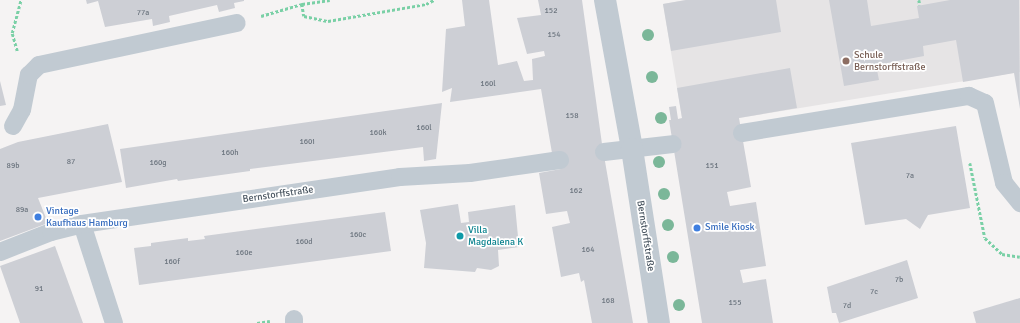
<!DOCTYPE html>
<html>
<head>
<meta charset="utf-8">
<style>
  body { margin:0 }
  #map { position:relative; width:1020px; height:323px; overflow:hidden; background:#f5f3f3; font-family:Signika,sans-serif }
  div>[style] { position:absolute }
  .education>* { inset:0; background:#e6e4e5 }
  .building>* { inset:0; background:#cdcfd5 }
  .path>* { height:2.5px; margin-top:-1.25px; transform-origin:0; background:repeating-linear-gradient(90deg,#7ad0a6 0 3px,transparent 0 5px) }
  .lane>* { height:18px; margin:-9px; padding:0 9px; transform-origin:9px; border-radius:9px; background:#c1cad2 }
  .street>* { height:22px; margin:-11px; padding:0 11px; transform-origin:11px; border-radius:11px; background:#c1cad2 }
  .trees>* { width:12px; height:12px; margin:-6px; border-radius:50%; background:#7bb799 }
  .dots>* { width:11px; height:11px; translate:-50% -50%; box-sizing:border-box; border:2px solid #fff; border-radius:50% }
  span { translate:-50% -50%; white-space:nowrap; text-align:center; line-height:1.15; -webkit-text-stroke:3.5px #fff; paint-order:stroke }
  .number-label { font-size:8px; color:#6b747e }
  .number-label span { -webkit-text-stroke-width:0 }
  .education-label { font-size:10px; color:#785e54 }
  .left { translate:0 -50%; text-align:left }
  .street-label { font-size:10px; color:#4a5661 }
  .shop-label { font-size:10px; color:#366cbe }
  .culture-label { font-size:10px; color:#0d838f }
</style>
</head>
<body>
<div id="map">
  <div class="education">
    <div style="clip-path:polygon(686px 0,1020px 0,1020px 72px,739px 118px,738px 108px,682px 118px,663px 4px)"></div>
  </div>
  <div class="building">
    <div style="clip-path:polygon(86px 0,244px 0,244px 1px,234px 3px,235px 8px,219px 12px,217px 5px,169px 16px,170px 22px,153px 26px,152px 19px,105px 27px,98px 1px,87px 4px)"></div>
    <div style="clip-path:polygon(462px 0,489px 0,498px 65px,517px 61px,524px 81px,533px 80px,532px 59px,545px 56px,544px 51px,527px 54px,517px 18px,541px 15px,538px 0,582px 0,602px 144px,633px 323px,592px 323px,584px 280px,581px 282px,579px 273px,561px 277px,552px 227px,570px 223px,567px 211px,546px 214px,539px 173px,561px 169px,552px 153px,541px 89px,450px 102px,452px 88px,442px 92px,446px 29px,465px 26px)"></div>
    <div style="clip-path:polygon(686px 0,776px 0,781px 32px,671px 51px,663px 4px)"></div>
    <div style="clip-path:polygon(829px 0,867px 0,871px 26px,919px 18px,917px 6px,950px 0,1019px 0,1020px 109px,1014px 73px,963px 82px,956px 40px,923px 46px,924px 56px,876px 65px,879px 80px,844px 86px)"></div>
    <div style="clip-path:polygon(790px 68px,797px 108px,739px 118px,751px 187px,727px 192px,730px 206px,756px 202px,766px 266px,740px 270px,743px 283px,766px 279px,773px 323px,702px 323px,669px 120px,671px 120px,669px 107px,676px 106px,678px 119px,682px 118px,677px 88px)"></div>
    <div style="clip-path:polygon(0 81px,6px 105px,0 106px)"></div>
    <div style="clip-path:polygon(442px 103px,436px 159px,424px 161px,423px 147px,250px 169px,250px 171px,178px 181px,177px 179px,126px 188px,120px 149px)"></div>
    <div style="clip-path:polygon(108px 124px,122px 182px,38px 198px,48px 223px,0 241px,0 149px,18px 142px)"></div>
    <div style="clip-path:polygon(956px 126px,970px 208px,928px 215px,920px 229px,906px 219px,865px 225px,851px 143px)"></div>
    <div style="clip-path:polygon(458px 204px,461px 223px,469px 222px,468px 212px,515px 205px,519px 247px,498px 250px,499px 266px,491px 270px,477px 268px,475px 272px,424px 268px,426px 243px,420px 210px)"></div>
    <div style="clip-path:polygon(385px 212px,391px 251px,139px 285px,134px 248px,151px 246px,151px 243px,188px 238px,188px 241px,205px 239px,204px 236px)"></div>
    <div style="clip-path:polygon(55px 246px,83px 323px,20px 323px,0 266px)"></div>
    <div style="clip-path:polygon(907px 260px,918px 298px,839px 323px,836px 313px,832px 313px,827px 287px)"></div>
    <div style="clip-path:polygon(1020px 298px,1020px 323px,976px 323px,973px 312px)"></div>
  </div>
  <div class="path">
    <div style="left:919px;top:0;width:5px;rotate:79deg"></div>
    <div style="left:302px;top:4px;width:28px;rotate:-8deg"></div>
    <div style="left:261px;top:16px;width:43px;rotate:-16.3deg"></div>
    <div style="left:302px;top:4px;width:12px;rotate:81deg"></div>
    <div style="left:304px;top:16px;width:25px;rotate:12deg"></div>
    <div style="left:328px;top:21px;width:99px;rotate:-9.8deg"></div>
    <div style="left:426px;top:4px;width:9px;rotate:-27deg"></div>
    <div style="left:17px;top:51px;width:19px;rotate:-106deg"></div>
    <div style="left:12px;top:33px;width:34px;rotate:-75deg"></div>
    <div style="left:970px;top:163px;width:76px;rotate:78.7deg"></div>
    <div style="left:985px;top:238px;width:23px;rotate:43deg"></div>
    <div style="left:1002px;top:254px;width:18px;rotate:9deg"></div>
    <div style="left:257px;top:323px;width:13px;rotate:-9deg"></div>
  </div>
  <div class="lane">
    <div style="left:13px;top:126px;width:18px;rotate:-61deg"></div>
    <div style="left:22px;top:110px;width:36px;rotate:-79deg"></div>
    <div style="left:29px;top:75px;width:14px;rotate:-45deg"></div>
    <div style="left:39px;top:65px;width:202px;rotate:-12deg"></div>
    <div style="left:742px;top:133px;width:230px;rotate:-9.3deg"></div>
    <div style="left:969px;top:96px;width:17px;rotate:24deg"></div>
    <div style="left:985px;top:103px;width:82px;rotate:76.6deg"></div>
    <div style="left:1004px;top:183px;width:26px;rotate:51deg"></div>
    <div style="left:604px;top:152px;width:69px;rotate:-6.6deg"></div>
    <div style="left:82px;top:224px;width:104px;rotate:72.1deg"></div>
    <div style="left:0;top:252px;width:55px;rotate:-21.4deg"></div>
    <div style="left:51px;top:232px;width:32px;rotate:-14deg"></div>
    <div style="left:82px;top:224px;width:321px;rotate:-8.4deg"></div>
    <div style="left:400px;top:177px;width:70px;rotate:-3.3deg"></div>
    <div style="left:470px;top:173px;width:91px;rotate:-8.2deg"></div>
    <div style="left:294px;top:319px;width:4px;rotate:90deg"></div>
  </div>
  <div class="street">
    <div style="left:605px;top:0;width:151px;rotate:79.7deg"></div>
    <div style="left:632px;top:149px;width:176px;rotate:81.2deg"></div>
  </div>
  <div class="trees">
    <div style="left:648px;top:35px"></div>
    <div style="left:652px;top:77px"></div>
    <div style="left:661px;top:118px"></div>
    <div style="left:659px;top:162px"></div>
    <div style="left:664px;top:194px"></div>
    <div style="left:668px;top:225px"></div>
    <div style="left:673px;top:257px"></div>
    <div style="left:679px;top:305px"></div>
  </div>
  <div class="dots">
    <div style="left:846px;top:61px;background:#8d6e63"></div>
    <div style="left:38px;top:217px;background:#3f7fe0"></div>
    <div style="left:697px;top:228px;background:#3f7fe0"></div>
    <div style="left:460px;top:236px;background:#0f9aa8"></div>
  </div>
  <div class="number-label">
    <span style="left:551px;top:11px">152</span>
    <span style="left:143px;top:13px">77a</span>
    <span style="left:554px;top:35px">154</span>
    <span style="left:488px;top:84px">160l</span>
    <span style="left:572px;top:116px">158</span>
    <span style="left:424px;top:128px">160l</span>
    <span style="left:378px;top:133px">160k</span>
    <span style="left:307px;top:142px">160i</span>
    <span style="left:230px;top:153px">160h</span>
    <span style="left:71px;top:162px">87</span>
    <span style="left:158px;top:163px">160g</span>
    <span style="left:13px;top:166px">89b</span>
    <span style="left:712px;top:166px">151</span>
    <span style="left:910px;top:176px">7a</span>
    <span style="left:576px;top:191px">162</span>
    <span style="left:22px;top:210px">89a</span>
    <span style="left:358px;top:235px">160c</span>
    <span style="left:304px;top:242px">160d</span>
    <span style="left:588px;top:250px">164</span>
    <span style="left:244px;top:253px">160e</span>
    <span style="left:172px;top:262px">160f</span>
    <span style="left:899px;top:280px">7b</span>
    <span style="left:39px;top:289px">91</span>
    <span style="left:874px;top:292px">7c</span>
    <span style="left:608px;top:301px">168</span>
    <span style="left:735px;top:303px">155</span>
    <span style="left:847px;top:306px">7d</span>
  </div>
  <div class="education-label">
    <span class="left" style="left:854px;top:61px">Schule<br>Bernstorffstraße</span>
  </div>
  <div class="street-label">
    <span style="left:278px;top:195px;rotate:-8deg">Bernstorffstraße</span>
    <span style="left:645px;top:236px;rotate:81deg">Bernstorffstraße</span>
  </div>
  <div class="shop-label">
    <span class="left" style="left:46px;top:217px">Vintage<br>Kaufhaus Hamburg</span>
    <span class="left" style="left:705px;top:228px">Smile Kiosk</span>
  </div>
  <div class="culture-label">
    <span class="left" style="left:468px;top:236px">Villa<br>Magdalena K</span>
  </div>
</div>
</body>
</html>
